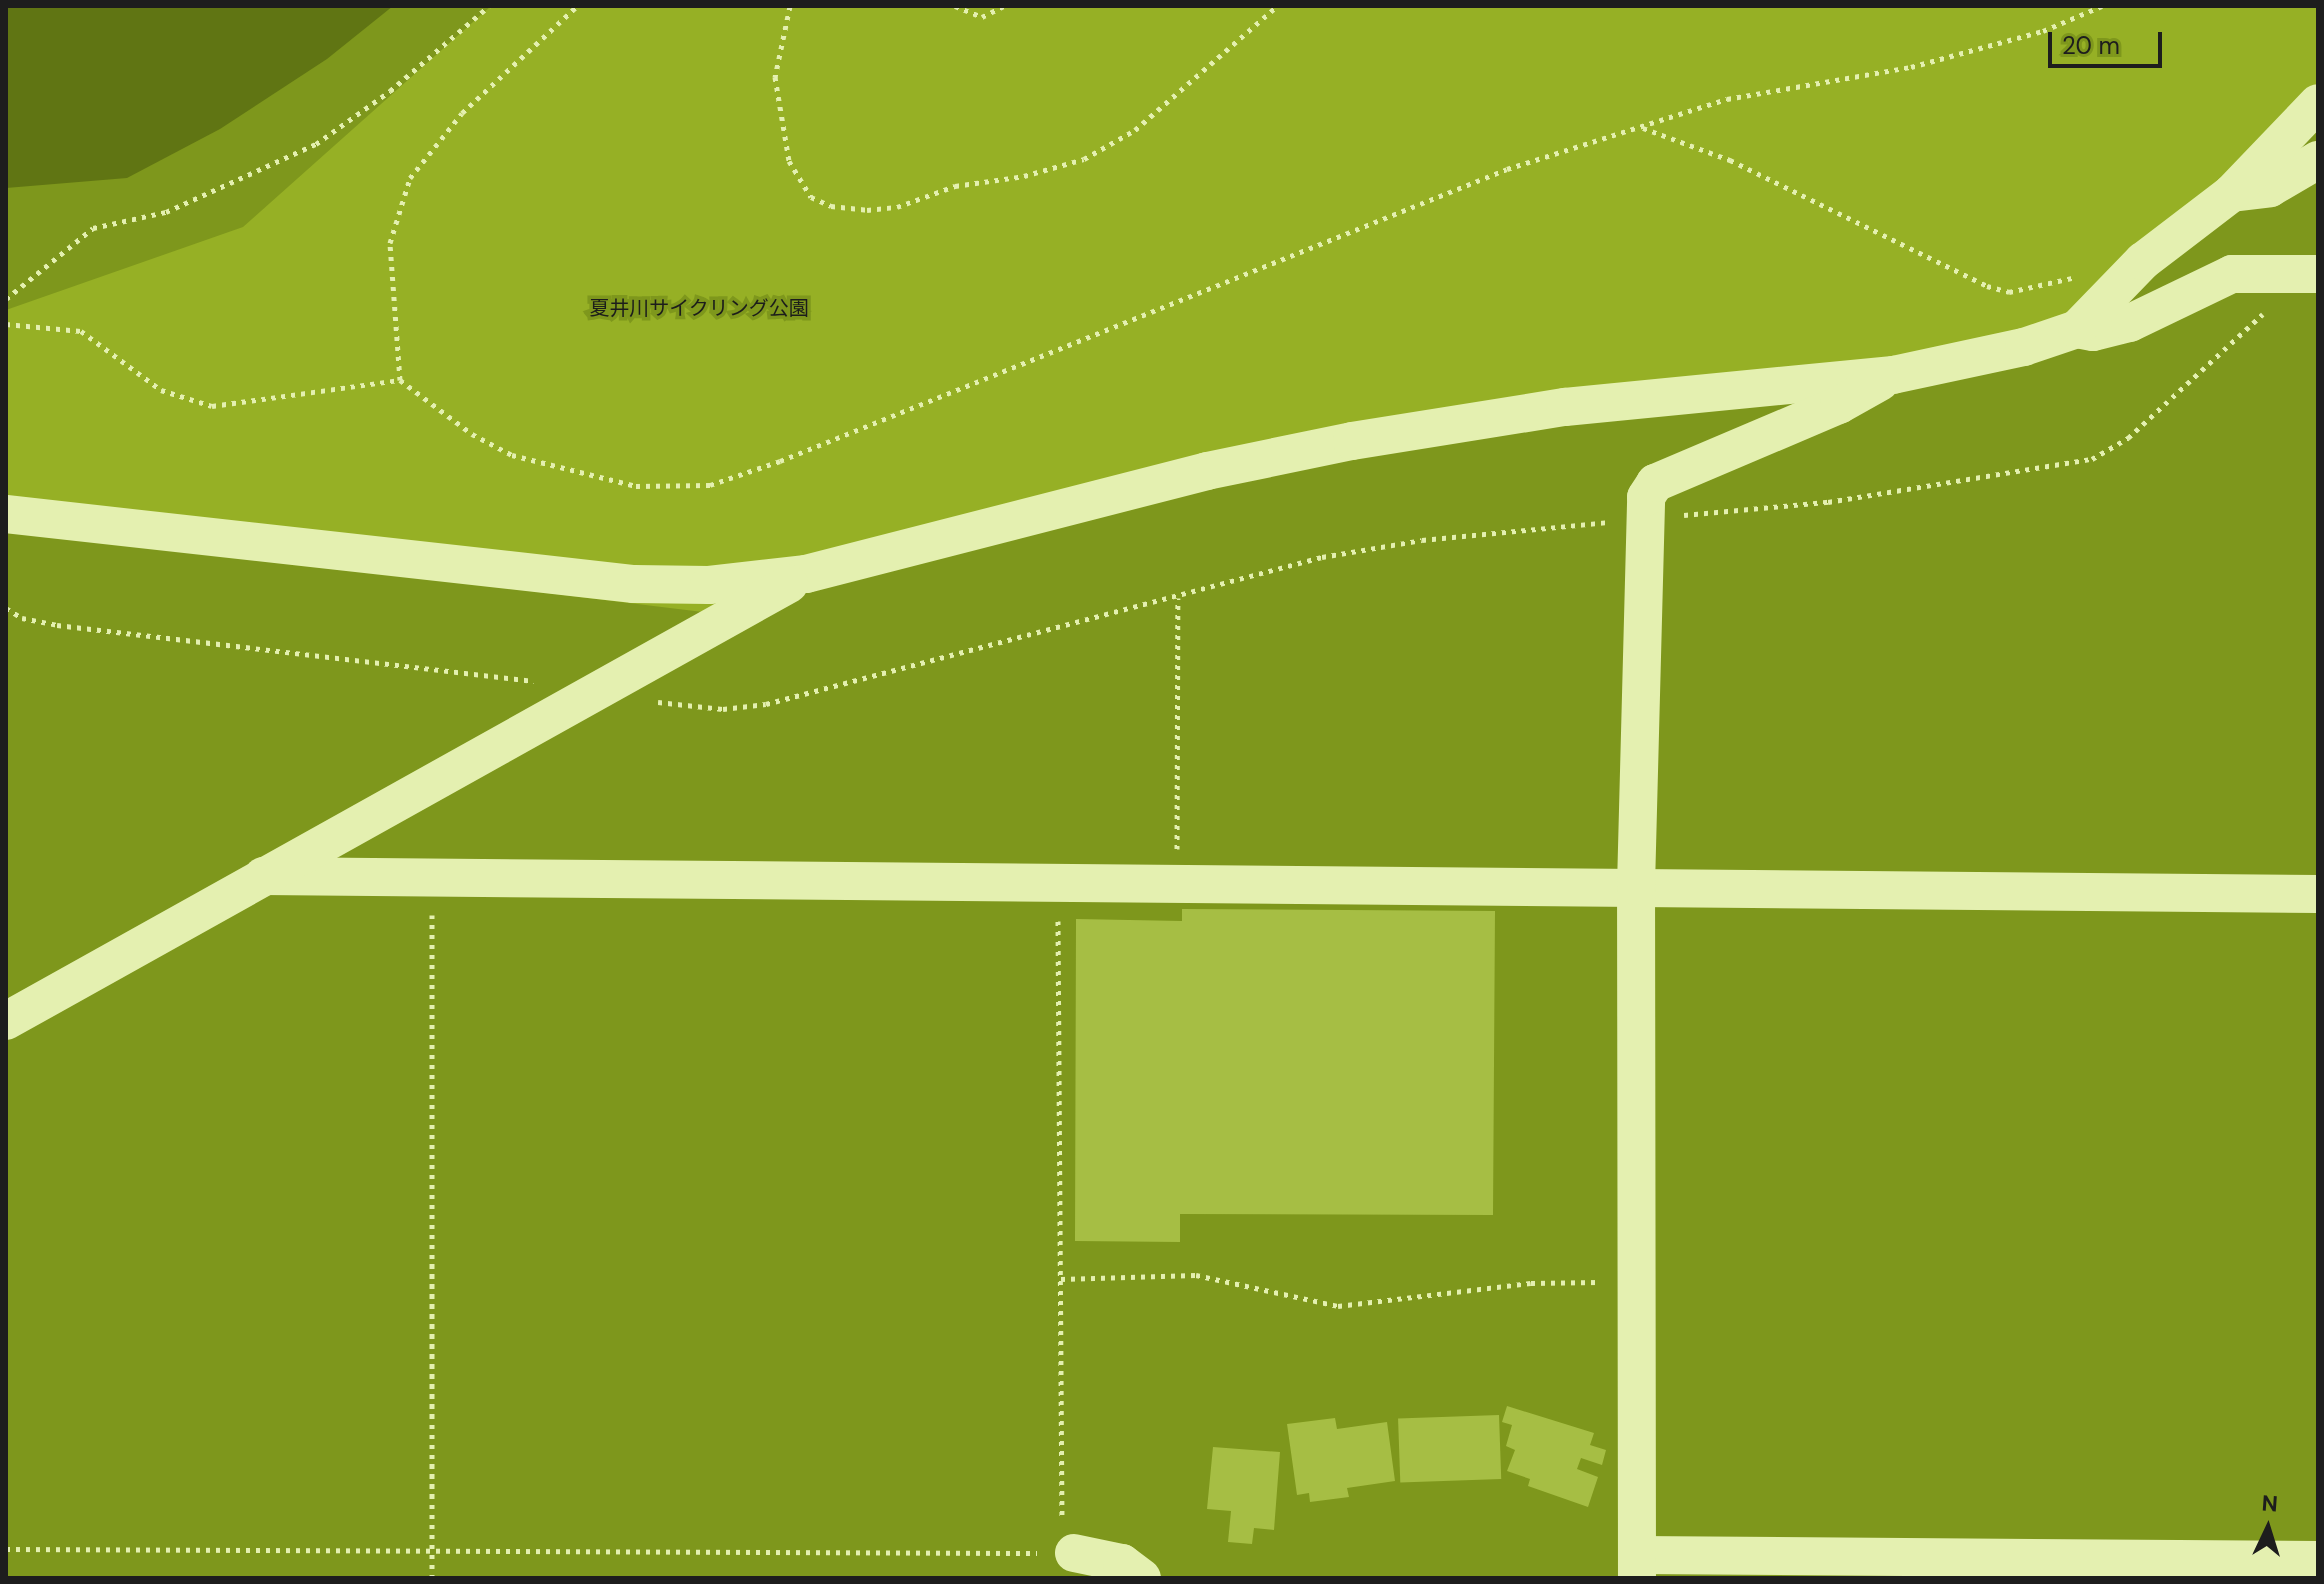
<!DOCTYPE html>
<html>
<head>
<meta charset="utf-8">
<style>
  body { margin:0 }
  #map { position:relative; width:2324px; height:1584px; overflow:hidden; background:#7e971c; font-family:"DM Sans","Noto Sans JP",sans-serif }
  div>[style] { position:absolute }
  .green>* { inset:0; background:#96b025 }
  .water>* { inset:0; background:#607513 }
  .building>* { inset:0; background:#a6be44; transform-origin:0 0 }
  .path>* { height:5px; margin-top:-2.5px; transform-origin:0; background:repeating-linear-gradient(90deg,#e4f0b0 0 4px,transparent 0 10px) }
  .minor>* { height:38px; margin:-19px; padding:0 19px; transform-origin:19px; border-radius:19px; background:#e4f0b0 }
  span { translate:-50% -50%; white-space:nowrap; text-align:center; line-height:1.15; -webkit-text-stroke:7px #7e971c; paint-order:stroke }
  .park-label { font-size:20px; color:#1c1d1b }
  .frame { position:absolute; inset:0; border:8px solid #1d1d1d; pointer-events:none }
  .north { position:absolute; left:2228px; top:1488px; width:80px; height:80px; -webkit-text-stroke:6px #7e971c; paint-order:stroke; rotate:4deg; font-size:22px; font-weight:700; line-height:32px; text-align:center; color:#1d1d1d }
  .north::after { content:''; display:block; margin:auto; width:28px; height:36px; background:#1d1d1d; clip-path:polygon(50% 0,100% 100%,50% 72%,0 100%) }
  .scale { position:absolute; left:2048px; top:32px; width:114px; height:36px; box-sizing:border-box; border:4px solid #1d1d1d; border-top:0; padding-left:10px; font-size:24px; line-height:28px; white-space:nowrap; color:#1d1d1d; -webkit-text-stroke:6px #7e971c; paint-order:stroke }
</style>
</head>
<body>
<div id="map">
  <div class="green">
    <div style="clip-path:polygon(491px 6px,2318px 6px,2318px 103px,2093px 332px,1361px 447px,719px 614px,6px 527px,6px 310px,243px 227px)"></div>
  </div>
  <div class="water">
    <div style="clip-path:polygon(6px 6px,393px 6px,327px 59px,220px 129px,127px 178px,6px 188px)"></div>
  </div>
  <div class="building">
    <div style="clip-path:polygon(1182px 909px,1495px 911px,1493px 1215px,1180px 1214px,1180px 1242px,1075px 1241px,1076px 919px,1182px 921px)"></div>
    <div style="clip-path:polygon(1507px 1406px,1594px 1433px,1590px 1445px,1606px 1450px,1602px 1465px,1581px 1458px,1577px 1469px,1598px 1477px,1588px 1507px,1528px 1486px,1530px 1479px,1507px 1471px,1515px 1450px,1506px 1446px,1512px 1425px,1502px 1422px)"></div>
    <div style="left:1499px;top:1415px;width:64px;height:101px;rotate:88deg"></div>
    <div style="clip-path:polygon(1335px 1418px,1337px 1429px,1387px 1422px,1395px 1481px,1347px 1488px,1349px 1497px,1310px 1502px,1309px 1493px,1297px 1495px,1287px 1424px)"></div>
    <div style="clip-path:polygon(1213px 1447px,1280px 1452px,1274px 1530px,1254px 1528px,1252px 1544px,1228px 1542px,1231px 1511px,1207px 1509px)"></div>
  </div>
  <div class="path">
    <div style="left:790px;top:6px;width:73px;rotate:101.9deg"></div>
    <div style="left:775px;top:77px;width:85px;rotate:80.5deg"></div>
    <div style="left:789px;top:161px;width:42px;rotate:58.6deg"></div>
    <div style="left:811px;top:197px;width:22px;rotate:24deg"></div>
    <div style="left:831px;top:206px;width:36px;rotate:6deg"></div>
    <div style="left:867px;top:210px;width:30px;rotate:-6deg"></div>
    <div style="left:897px;top:207px;width:62px;rotate:-19.9deg"></div>
    <div style="left:955px;top:186px;width:70px;rotate:-8.2deg"></div>
    <div style="left:1024px;top:176px;width:62px;rotate:-15.8deg"></div>
    <div style="left:1084px;top:159px;width:59px;rotate:-29.6deg"></div>
    <div style="left:1135px;top:130px;width:189px;rotate:-41.1deg"></div>
    <div style="left:955px;top:6px;width:29px;rotate:22deg"></div>
    <div style="left:982px;top:17px;width:25px;rotate:-27deg"></div>
    <div style="left:1643px;top:128px;width:93px;rotate:20.2deg"></div>
    <div style="left:1730px;top:160px;width:286px;rotate:26.1deg"></div>
    <div style="left:1987px;top:286px;width:23px;rotate:15deg"></div>
    <div style="left:2009px;top:292px;width:65px;rotate:-12.5deg"></div>
    <div style="left:6px;top:299px;width:112px;rotate:-39.2deg"></div>
    <div style="left:93px;top:228px;width:75px;rotate:-12.4deg"></div>
    <div style="left:166px;top:212px;width:165px;rotate:-24.4deg"></div>
    <div style="left:316px;top:144px;width:91px;rotate:-35.6deg"></div>
    <div style="left:390px;top:91px;width:130px;rotate:-40.6deg"></div>
    <div style="left:6px;top:324px;width:75px;rotate:5.3deg"></div>
    <div style="left:81px;top:331px;width:99px;rotate:36.4deg"></div>
    <div style="left:161px;top:390px;width:53px;rotate:17.4deg"></div>
    <div style="left:212px;top:406px;width:190px;rotate:-7.9deg"></div>
    <div style="left:400px;top:380px;width:90px;rotate:36.9deg"></div>
    <div style="left:472px;top:434px;width:45px;rotate:27.7deg"></div>
    <div style="left:512px;top:455px;width:128px;rotate:14deg"></div>
    <div style="left:636px;top:486px;width:74px;rotate:-0.8deg"></div>
    <div style="left:710px;top:485px;width:74px;rotate:-18.9deg"></div>
    <div style="left:780px;top:461px;width:783px;rotate:-21.88deg"></div>
    <div style="left:1507px;top:169px;width:231px;rotate:-17.7deg"></div>
    <div style="left:1727px;top:99px;width:187px;rotate:-9.9deg"></div>
    <div style="left:1911px;top:67px;width:137px;rotate:-15.3deg"></div>
    <div style="left:2043px;top:31px;width:64px;rotate:-23deg"></div>
    <div style="left:400px;top:380px;width:137px;rotate:-94.2deg"></div>
    <div style="left:390px;top:243px;width:68px;rotate:-72.9deg"></div>
    <div style="left:410px;top:178px;width:83px;rotate:-51.3deg"></div>
    <div style="left:462px;top:113px;width:157px;rotate:-42.9deg"></div>
    <div style="left:1684px;top:515px;width:145px;rotate:-5.2deg"></div>
    <div style="left:1828px;top:502px;width:267px;rotate:-9.3deg"></div>
    <div style="left:2092px;top:459px;width:42px;rotate:-30.3deg"></div>
    <div style="left:2128px;top:438px;width:183px;rotate:-42.6deg"></div>
    <div style="left:6px;top:608px;width:19px;rotate:32deg"></div>
    <div style="left:22px;top:618px;width:36px;rotate:11deg"></div>
    <div style="left:57px;top:625px;width:480px;rotate:6.7deg"></div>
    <div style="left:658px;top:702px;width:65px;rotate:6.1deg"></div>
    <div style="left:723px;top:709px;width:43px;rotate:-6.6deg"></div>
    <div style="left:766px;top:704px;width:575px;rotate:-14.81deg"></div>
    <div style="left:1322px;top:557px;width:101px;rotate:-9.6deg"></div>
    <div style="left:1422px;top:540px;width:189px;rotate:-5.5deg"></div>
    <div style="left:1177px;top:849px;width:251px;rotate:-89.8deg"></div>
    <div style="left:1058px;top:921px;width:598px;rotate:89.62deg"></div>
    <div style="left:1061px;top:1279px;width:135px;rotate:-1.7deg"></div>
    <div style="left:1196px;top:1275px;width:145px;rotate:12.3deg"></div>
    <div style="left:1338px;top:1306px;width:194px;rotate:-6.8deg"></div>
    <div style="left:1531px;top:1283px;width:68px;rotate:-0.8deg"></div>
    <div style="left:6px;top:1549px;width:1031px;rotate:0.22deg"></div>
    <div style="left:432px;top:1578px;width:663px;rotate:-90deg"></div>
  </div>
  <div class="minor">
    <div style="left:2232px;top:193px;width:38px;rotate:-7deg"></div>
    <div style="left:2270px;top:188px;width:56px;rotate:-30.3deg"></div>
    <div style="left:2077px;top:329px;width:16px;rotate:11deg"></div>
    <div style="left:2093px;top:332px;width:38px;rotate:-14deg"></div>
    <div style="left:2130px;top:323px;width:113px;rotate:-25.7deg"></div>
    <div style="left:2232px;top:274px;width:86px"></div>
    <div style="left:6px;top:514px;width:632px;rotate:6.36deg"></div>
    <div style="left:634px;top:584px;width:75px;rotate:0.8deg"></div>
    <div style="left:709px;top:585px;width:98px;rotate:-6.5deg"></div>
    <div style="left:806px;top:574px;width:414px;rotate:-14.4deg"></div>
    <div style="left:1207px;top:471px;width:148px;rotate:-11.7deg"></div>
    <div style="left:1352px;top:441px;width:216px;rotate:-9.1deg"></div>
    <div style="left:1565px;top:407px;width:330px;rotate:-5.6deg"></div>
    <div style="left:1893px;top:375px;width:134px;rotate:-12.1deg"></div>
    <div style="left:2024px;top:347px;width:56px;rotate:-18.8deg"></div>
    <div style="left:2077px;top:329px;width:95px;rotate:-45.9deg"></div>
    <div style="left:2143px;top:261px;width:112px;rotate:-37.4deg"></div>
    <div style="left:2232px;top:193px;width:124px;rotate:-46.3deg"></div>
    <div style="left:263px;top:876px;width:2055px;rotate:0.5deg"></div>
    <div style="left:6px;top:1021px;width:897px;rotate:-29.17deg"></div>
    <div style="left:1074px;top:1553px;width:49px;rotate:11.8deg"></div>
    <div style="left:1122px;top:1563px;width:25px;rotate:37deg"></div>
    <div style="left:1637px;top:1555px;width:681px;rotate:0.42deg"></div>
    <div style="left:1637px;top:1578px;width:692px;rotate:-90.08deg"></div>
    <div style="left:1636px;top:886px;width:389px;rotate:-88.5deg"></div>
    <div style="left:1646px;top:497px;width:17px;rotate:-57deg"></div>
    <div style="left:1655px;top:483px;width:200px;rotate:-23deg"></div>
    <div style="left:1839px;top:405px;width:47px;rotate:-29.3deg"></div>
  </div>
  <div class="park-label">
    <span style="left:699px;top:308px">夏井川サイクリング公園</span>
  </div>
  <div class="frame"></div>
  <div class="north">N</div>
  <div class="scale">20 m</div>
</div>
</body>
</html>
